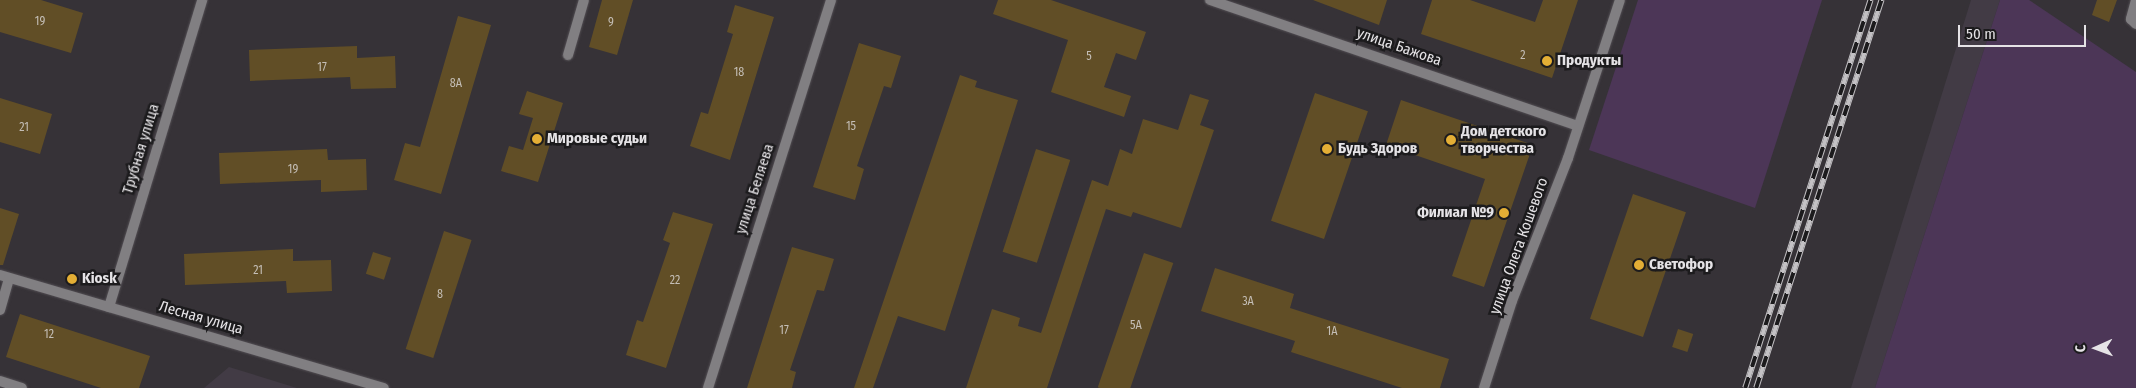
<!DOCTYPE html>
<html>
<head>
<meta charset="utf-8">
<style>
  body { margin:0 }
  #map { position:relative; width:2136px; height:388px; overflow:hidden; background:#363237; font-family:"Fira Sans Condensed",sans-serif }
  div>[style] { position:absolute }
  .built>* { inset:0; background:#423b45 }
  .green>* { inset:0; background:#4c3657 }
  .building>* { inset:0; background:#614e26; transform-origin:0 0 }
  .roads { filter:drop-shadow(0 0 1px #524e53) drop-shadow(0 0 1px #524e53) }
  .minor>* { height:10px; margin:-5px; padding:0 5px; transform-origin:5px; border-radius:5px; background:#817f82 }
  .rail>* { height:5.5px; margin-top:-2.75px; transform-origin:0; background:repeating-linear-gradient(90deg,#1c1b1d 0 11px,#c3c1c4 0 22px); box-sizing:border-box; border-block:1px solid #c3c1c4 }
  .dots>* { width:14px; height:14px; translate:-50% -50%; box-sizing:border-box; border:2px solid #1c1b1d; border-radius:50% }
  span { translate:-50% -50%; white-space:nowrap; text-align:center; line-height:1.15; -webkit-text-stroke:5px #1c1b1d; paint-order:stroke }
  .number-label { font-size:12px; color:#c4beb6 }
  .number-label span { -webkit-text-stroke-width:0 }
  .street-label { font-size:15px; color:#e5e3e6 }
  .poi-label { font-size:15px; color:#e5e3e6; font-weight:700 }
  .left { translate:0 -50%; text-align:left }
  .right { translate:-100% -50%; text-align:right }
  .north { position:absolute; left:2071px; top:323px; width:50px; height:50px; -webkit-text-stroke:4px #1c1b1d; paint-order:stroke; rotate:268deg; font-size:14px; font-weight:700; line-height:20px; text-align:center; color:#e5e3e6 }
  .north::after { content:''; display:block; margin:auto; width:18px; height:22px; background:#e5e3e6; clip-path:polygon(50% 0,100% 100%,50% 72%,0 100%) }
  .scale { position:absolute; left:1958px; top:25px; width:128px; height:22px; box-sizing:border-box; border:2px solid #e5e3e6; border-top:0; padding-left:6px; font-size:15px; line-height:18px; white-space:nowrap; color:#e5e3e6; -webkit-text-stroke:4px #1c1b1d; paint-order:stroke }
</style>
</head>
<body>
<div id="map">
  <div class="built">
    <div style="clip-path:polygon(1971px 0,2000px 0,1875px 388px,1851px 388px)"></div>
    <div style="clip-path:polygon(229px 367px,297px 388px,204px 388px)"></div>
  </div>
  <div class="green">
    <div style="clip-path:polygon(1638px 0,1822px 0,1755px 208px,1589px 150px)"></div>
    <div style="clip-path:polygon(2000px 0,2029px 0,2136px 72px,2136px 388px,1875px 388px)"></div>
  </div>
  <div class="building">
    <div style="clip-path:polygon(0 0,41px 0,83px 13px,71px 53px,0 32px)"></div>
    <div style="clip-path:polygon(602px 0,633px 0,617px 55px,589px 47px)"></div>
    <div style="clip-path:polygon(998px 0,1051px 0,1146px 32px,1136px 60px,1116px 53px,1104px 87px,1131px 96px,1124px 117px,1051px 92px,1068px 40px,993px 14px)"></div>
    <div style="clip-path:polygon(1313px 0,1387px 0,1379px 25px)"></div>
    <div style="clip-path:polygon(1432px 0,1470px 0,1535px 22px,1543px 0,1578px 0,1552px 78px,1421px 34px)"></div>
    <div style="clip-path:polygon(2097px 0,2117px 0,2109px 22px,2092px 15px)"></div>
    <div style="clip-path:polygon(735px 5px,774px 17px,730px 160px,690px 146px,701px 112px,708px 114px,733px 34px,727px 32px)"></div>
    <div style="clip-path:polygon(458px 16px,491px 25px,441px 194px,394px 180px,405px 143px,420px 147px)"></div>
    <div style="clip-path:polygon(859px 43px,901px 56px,891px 88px,884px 86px,857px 166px,864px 169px,855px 200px,813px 187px)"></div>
    <div style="clip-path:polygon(357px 46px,357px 58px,395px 56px,396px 88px,351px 89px,350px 77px,250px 81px,249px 50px)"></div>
    <div style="clip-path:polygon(960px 75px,977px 81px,975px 87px,1018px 100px,945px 331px,898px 316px,873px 388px,854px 388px)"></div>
    <div style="clip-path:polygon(527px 91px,563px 103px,538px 182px,501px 171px,509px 146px,523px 150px,533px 118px,519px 114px)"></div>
    <div style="left:1315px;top:93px;width:56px;height:135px;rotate:19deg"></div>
    <div style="clip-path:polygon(1190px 94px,1209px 100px,1200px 125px,1214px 130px,1181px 228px,1133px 212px,1131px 217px,1106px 209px,1047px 388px,966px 388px,992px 309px,1020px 318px,1018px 326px,1041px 333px,1092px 180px,1108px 186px,1120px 149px,1132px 154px,1143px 119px,1178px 130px)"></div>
    <div style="clip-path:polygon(0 98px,52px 114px,40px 154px,0 142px)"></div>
    <div style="clip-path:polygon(1401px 100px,1533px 145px,1484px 287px,1452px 276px,1485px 179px,1386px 145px)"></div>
    <div style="clip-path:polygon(327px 149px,328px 160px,366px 159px,367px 190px,321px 192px,321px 180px,220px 184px,219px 153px)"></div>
    <div style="left:1036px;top:149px;width:36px;height:108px;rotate:18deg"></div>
    <div style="left:1633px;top:194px;width:56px;height:132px;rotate:19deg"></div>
    <div style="clip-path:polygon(0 208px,19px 214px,3px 265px,0 265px)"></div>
    <div style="clip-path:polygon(673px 212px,713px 224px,666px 368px,626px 355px,637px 320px,643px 322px,670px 243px,663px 240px)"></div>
    <div style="left:444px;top:231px;width:29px;height:124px;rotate:18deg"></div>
    <div style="clip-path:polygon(792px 247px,834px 259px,824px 291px,817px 290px,790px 370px,796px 372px,792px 388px,747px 388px)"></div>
    <div style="clip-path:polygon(293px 249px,293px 261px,331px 260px,332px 291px,287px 293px,286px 281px,185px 285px,184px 254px)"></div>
    <div style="left:373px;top:252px;width:19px;height:23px;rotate:18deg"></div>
    <div style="left:1144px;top:253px;width:31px;height:142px;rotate:19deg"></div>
    <div style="clip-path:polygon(1215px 268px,1294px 294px,1290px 308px,1449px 359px,1440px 388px,1402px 388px,1291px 352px,1295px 341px,1201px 311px)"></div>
    <div style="clip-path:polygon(20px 314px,150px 356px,139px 388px,101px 388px,6px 357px)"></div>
    <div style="left:1678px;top:329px;width:16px;height:19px;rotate:18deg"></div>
  </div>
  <div class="roads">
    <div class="minor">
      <div style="left:1210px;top:0;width:389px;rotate:18.9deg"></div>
      <div style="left:2136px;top:0;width:20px;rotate:105deg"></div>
      <div style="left:2131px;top:19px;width:7px;rotate:45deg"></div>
      <div style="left:568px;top:55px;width:57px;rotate:-73.8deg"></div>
      <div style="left:0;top:275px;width:400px;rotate:16.4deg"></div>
      <div style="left:109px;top:307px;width:321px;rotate:-73.1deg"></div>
      <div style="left:0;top:310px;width:33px;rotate:-74deg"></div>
      <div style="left:0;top:381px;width:23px;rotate:18deg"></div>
      <div style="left:708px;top:388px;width:407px;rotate:-72.4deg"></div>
      <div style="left:1484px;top:388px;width:91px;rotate:-72.2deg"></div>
      <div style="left:1512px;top:301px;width:154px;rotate:-68.6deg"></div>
      <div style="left:1568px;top:158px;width:166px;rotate:-71.8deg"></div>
    </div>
  </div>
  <div class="rail">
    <div style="left:1745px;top:388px;width:408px;rotate:-72.1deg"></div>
    <div style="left:1756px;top:388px;width:408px;rotate:-72.1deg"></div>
  </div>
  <div class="dots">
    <div style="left:1547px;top:61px;background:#e3ae35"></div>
    <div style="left:537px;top:139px;background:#e3ae35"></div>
    <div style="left:1451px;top:140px;background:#e3ae35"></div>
    <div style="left:1327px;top:149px;background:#e3ae35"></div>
    <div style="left:1504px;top:213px;background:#e3ae35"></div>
    <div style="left:1639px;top:265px;background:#e3ae35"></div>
    <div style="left:72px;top:279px;background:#e3ae35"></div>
  </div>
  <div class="number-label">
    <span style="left:40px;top:22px">19</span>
    <span style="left:611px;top:23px">9</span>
    <span style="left:1523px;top:56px">2</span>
    <span style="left:1089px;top:57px">5</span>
    <span style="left:322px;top:68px">17</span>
    <span style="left:739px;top:73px">18</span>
    <span style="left:456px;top:84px">8А</span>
    <span style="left:851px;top:127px">15</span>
    <span style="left:24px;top:128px">21</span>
    <span style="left:293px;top:170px">19</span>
    <span style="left:258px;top:271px">21</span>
    <span style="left:675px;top:281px">22</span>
    <span style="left:440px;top:295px">8</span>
    <span style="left:1248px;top:302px">3А</span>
    <span style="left:1136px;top:326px">5А</span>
    <span style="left:784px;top:331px">17</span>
    <span style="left:1332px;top:332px">1А</span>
    <span style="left:49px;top:335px">12</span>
  </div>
  <div class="street-label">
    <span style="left:1399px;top:47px;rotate:19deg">улица Бажова</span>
    <span style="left:141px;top:149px;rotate:-73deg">Трубная улица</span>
    <span style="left:755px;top:189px;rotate:-72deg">улица Беляева</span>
    <span style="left:1519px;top:246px;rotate:-70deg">улица Олега Кошевого</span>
    <span style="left:201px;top:318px;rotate:16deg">Лесная улица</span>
  </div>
  <div class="poi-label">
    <span class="left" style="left:1557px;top:61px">Продукты</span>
    <span class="left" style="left:1461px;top:140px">Дом детского<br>творчества</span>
    <span class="left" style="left:547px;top:139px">Мировые судьи</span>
    <span class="left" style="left:1338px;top:149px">Будь Здоров</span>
    <span class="right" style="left:1494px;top:213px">Филиал №9</span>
    <span class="left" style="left:1649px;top:265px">Светофор</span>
    <span class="left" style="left:82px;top:279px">Kiosk</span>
  </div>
  <div class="north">С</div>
  <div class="scale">50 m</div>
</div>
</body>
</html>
